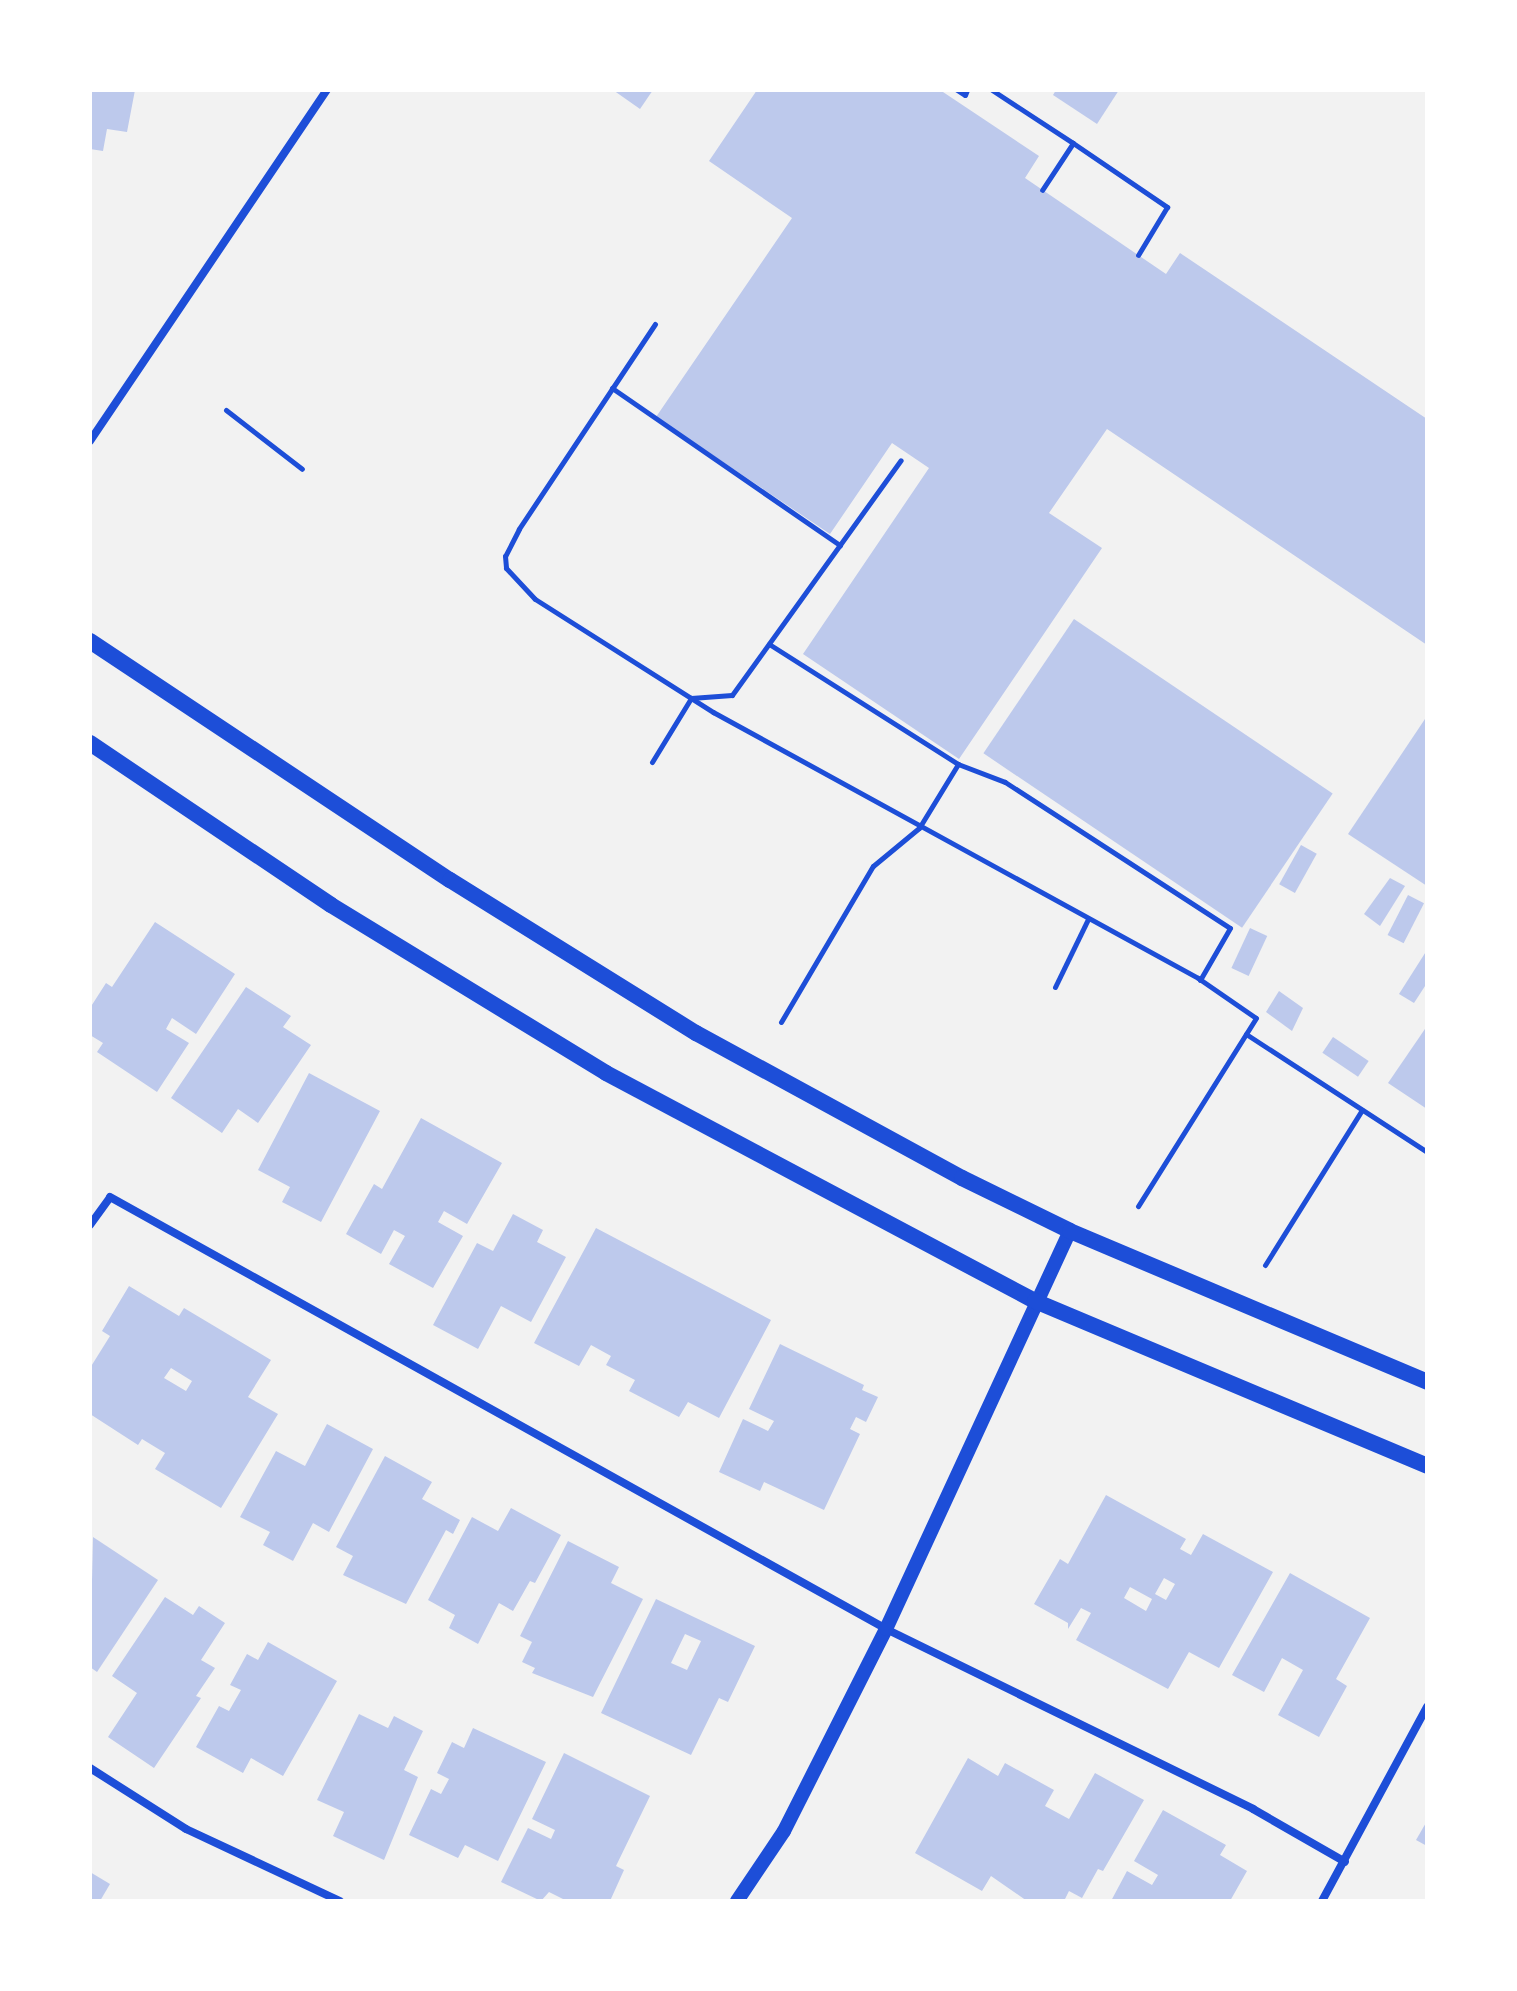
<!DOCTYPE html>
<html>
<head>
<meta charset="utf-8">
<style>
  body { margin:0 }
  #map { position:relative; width:1517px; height:1991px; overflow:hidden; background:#f2f2f2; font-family:"Golos Text",sans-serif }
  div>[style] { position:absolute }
  .building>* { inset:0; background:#bdc9ec; transform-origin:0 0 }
  .path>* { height:5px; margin:-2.5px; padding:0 2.5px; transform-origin:2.5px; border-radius:2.5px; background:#1d4ed8 }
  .minor>* { height:8px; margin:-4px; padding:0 4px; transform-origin:4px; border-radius:4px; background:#1d4ed8 }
  .tertiary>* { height:14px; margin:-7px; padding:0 7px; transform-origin:7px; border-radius:7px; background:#1d4ed8 }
  .secondary>* { height:16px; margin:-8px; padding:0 8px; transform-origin:8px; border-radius:8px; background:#1d4ed8 }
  span { translate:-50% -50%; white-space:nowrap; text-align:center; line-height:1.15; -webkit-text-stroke:8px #fff; paint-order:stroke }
  .frame { position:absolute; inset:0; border:92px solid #fff; pointer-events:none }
</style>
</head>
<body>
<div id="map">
  <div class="building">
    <div style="clip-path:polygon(90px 90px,135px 90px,127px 132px,107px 129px,103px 151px,90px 149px)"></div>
    <div style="clip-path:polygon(613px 90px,653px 90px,640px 109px)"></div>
    <div style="clip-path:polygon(757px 90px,940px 90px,1039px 156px,1025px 178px,1166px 274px,1180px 253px,1427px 419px,1427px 645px,1107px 429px,1049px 513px,1102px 548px,959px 759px,803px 654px,929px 468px,892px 443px,830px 534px,656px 417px,792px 218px,709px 161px)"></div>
    <div style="clip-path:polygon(1056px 90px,1119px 90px,1097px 124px,1053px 95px)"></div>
    <div style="left:1074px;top:619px;width:312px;height:162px;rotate:34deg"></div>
    <div style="clip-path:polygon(1427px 716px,1427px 886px,1348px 834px)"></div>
    <div style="left:1301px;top:845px;width:18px;height:45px;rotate:29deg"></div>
    <div style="clip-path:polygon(1390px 878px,1405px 886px,1380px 926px,1364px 914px)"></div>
    <div style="left:1408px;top:895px;width:18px;height:45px;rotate:27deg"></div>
    <div style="clip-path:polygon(155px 922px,235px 974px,196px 1034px,172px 1018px,166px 1029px,189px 1043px,157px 1092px,97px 1052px,103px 1043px,90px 1035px,90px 1008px,106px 983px,112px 987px)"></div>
    <div style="left:1250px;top:928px;width:19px;height:44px;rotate:25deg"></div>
    <div style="clip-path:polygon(1427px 950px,1427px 983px,1414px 1003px,1399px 994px)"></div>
    <div style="clip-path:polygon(246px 987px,291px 1016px,283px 1027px,311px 1045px,258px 1123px,238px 1109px,222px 1133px,171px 1098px)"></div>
    <div style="clip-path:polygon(1279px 991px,1303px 1008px,1292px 1031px,1266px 1012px)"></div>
    <div style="clip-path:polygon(1427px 1026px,1427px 1109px,1388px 1083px)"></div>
    <div style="left:1333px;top:1037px;width:43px;height:19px;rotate:34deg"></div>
    <div style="clip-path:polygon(309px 1073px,380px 1111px,321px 1222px,282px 1202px,290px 1187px,258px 1170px)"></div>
    <div style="clip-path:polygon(421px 1118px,502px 1163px,467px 1224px,444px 1211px,438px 1222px,463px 1236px,433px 1288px,389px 1264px,405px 1236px,394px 1230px,381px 1254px,346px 1234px,374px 1184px,382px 1189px)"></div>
    <div style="clip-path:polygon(513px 1214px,543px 1230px,537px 1242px,566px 1257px,531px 1322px,501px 1306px,478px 1349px,433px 1325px,477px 1243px,493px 1251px)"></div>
    <div style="clip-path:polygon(596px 1228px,771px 1320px,719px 1418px,688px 1402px,679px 1417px,629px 1391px,635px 1380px,606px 1365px,611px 1356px,591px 1345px,579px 1366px,534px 1343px)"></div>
    <div style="clip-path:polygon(evenodd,129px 1286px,179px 1316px,184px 1308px,271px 1360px,248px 1397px,278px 1414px,221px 1508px,155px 1469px,165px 1453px,142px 1439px,138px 1445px,90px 1414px,90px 1368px,110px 1336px,102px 1331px,129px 1286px,171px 1368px,192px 1381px,186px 1391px,164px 1378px,171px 1368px)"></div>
    <div style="clip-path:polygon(780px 1344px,864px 1385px,862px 1390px,878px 1397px,866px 1422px,856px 1417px,850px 1429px,860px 1434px,824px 1510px,764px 1482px,760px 1491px,719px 1472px,743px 1419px,768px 1431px,774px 1421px,749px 1409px)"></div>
    <div style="clip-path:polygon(327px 1424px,373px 1449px,329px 1532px,313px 1523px,293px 1561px,263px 1545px,270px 1532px,240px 1517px,276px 1451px,305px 1466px)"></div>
    <div style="clip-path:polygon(385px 1456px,432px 1482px,422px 1499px,460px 1520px,453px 1534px,446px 1530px,406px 1604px,343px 1575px,353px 1556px,336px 1547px)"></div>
    <div style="clip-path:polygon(evenodd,1106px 1495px,1186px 1539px,1180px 1549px,1191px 1555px,1203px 1534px,1273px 1572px,1219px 1668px,1189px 1652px,1168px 1689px,1076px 1640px,1091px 1613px,1081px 1608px,1068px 1629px,1068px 1623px,1034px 1604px,1060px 1559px,1068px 1564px,1106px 1495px,1164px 1578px,1175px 1584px,1166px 1600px,1155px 1594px,1164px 1578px,1106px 1495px,1130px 1587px,1152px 1599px,1146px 1611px,1124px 1598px,1130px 1587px)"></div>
    <div style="clip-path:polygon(511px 1508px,561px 1535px,535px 1583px,530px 1581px,513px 1611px,499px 1603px,478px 1644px,449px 1628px,455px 1615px,428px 1600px,472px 1517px,498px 1531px)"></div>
    <div style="clip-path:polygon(93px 1537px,158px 1580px,97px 1672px,90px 1667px)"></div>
    <div style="clip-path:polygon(568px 1541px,619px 1567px,611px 1583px,643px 1599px,593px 1697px,532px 1673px,535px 1668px,522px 1662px,532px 1642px,520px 1636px)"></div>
    <div style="clip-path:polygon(1290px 1573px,1370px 1618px,1336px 1679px,1347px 1686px,1319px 1737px,1278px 1715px,1303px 1670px,1282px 1658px,1264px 1692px,1232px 1675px)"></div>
    <div style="clip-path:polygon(165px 1597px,193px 1615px,199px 1606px,225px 1623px,201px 1660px,215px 1668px,196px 1696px,201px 1698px,154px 1768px,108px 1737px,137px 1693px,112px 1676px)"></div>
    <div style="clip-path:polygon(evenodd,656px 1599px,755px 1646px,728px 1702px,719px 1698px,691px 1755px,601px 1713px,656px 1599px,685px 1634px,701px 1641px,687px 1670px,671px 1663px,685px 1634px)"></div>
    <div style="clip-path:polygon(268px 1642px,337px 1681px,283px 1776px,251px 1758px,243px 1773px,196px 1747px,219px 1706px,229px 1711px,241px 1690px,230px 1685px,247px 1654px,258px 1660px)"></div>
    <div style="clip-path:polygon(359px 1714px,388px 1728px,394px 1716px,423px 1731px,404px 1770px,418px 1777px,384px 1860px,333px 1836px,344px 1812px,317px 1800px)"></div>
    <div style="clip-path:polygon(473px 1728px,546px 1762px,498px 1861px,465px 1845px,458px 1858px,409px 1835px,431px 1789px,441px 1794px,449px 1779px,437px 1773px,452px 1742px,464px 1748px)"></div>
    <div style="clip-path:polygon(564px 1753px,650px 1796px,616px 1866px,624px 1870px,610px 1901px,567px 1901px,549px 1892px,541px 1901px,501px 1882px,528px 1828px,551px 1839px,555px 1830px,532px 1819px)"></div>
    <div style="clip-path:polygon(968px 1758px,998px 1776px,1005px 1763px,1054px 1790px,1045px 1806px,1069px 1819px,1095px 1773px,1144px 1800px,1103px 1871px,1098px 1869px,1082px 1898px,1069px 1891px,1064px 1901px,1027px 1901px,991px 1876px,982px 1891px,915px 1853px)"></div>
    <div style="clip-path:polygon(1163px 1810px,1226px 1845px,1220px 1855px,1247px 1871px,1230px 1901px,1111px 1901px,1127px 1871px,1152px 1885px,1158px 1875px,1134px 1861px)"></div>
    <div style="clip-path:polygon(1427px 1821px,1427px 1846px,1416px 1840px)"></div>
    <div style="clip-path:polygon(90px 1872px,110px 1884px,100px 1901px,90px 1901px)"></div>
  </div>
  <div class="path">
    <div style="left:957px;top:90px;width:9px;rotate:32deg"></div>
    <div style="left:965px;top:95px;width:5px;rotate:-68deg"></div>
    <div style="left:992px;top:90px;width:97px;rotate:33.2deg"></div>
    <div style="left:1073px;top:143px;width:56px;rotate:123.4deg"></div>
    <div style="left:1073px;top:143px;width:114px;rotate:34.2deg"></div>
    <div style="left:1167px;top:207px;width:56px;rotate:121.1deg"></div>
    <div style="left:655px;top:324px;width:246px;rotate:123.6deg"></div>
    <div style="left:519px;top:529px;width:30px;rotate:117deg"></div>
    <div style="left:505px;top:556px;width:12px;rotate:85deg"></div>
    <div style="left:506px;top:568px;width:42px;rotate:46.9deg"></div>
    <div style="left:535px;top:599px;width:211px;rotate:32.4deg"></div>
    <div style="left:713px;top:712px;width:553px;rotate:28.74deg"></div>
    <div style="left:1198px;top:978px;width:70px;rotate:34.6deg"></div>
    <div style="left:1256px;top:1018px;width:222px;rotate:122.1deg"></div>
    <div style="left:612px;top:388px;width:277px;rotate:34.6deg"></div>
    <div style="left:226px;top:410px;width:96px;rotate:37.8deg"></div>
    <div style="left:769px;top:644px;width:224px;rotate:32.4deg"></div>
    <div style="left:958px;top:764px;width:50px;rotate:21deg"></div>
    <div style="left:1005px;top:782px;width:268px;rotate:33deg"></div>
    <div style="left:1230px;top:928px;width:60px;rotate:120deg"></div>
    <div style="left:652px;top:762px;width:75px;rotate:-58.6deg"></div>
    <div style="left:691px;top:698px;width:41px;rotate:-4.2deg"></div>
    <div style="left:732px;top:695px;width:289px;rotate:-54.3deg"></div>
    <div style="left:1055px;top:987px;width:76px;rotate:-64.1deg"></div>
    <div style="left:781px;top:1022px;width:181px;rotate:-59.5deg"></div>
    <div style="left:873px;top:866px;width:60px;rotate:-39.6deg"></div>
    <div style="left:919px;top:828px;width:75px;rotate:-58.6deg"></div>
    <div style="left:1246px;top:1034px;width:216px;rotate:33.1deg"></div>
    <div style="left:1265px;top:1265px;width:183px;rotate:-58deg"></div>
  </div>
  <div class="minor">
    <div style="left:90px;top:441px;width:424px;rotate:-56deg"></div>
    <div style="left:90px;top:1225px;width:34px;rotate:-54deg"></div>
    <div style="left:110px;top:1197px;width:888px;rotate:29.1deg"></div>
    <div style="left:886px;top:1629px;width:409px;rotate:26.1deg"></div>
    <div style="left:1253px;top:1809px;width:106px;rotate:29.9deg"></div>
    <div style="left:90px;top:1768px;width:114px;rotate:32.4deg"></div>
    <div style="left:186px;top:1829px;width:170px;rotate:25.1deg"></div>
    <div style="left:1322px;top:1901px;width:221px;rotate:-61.6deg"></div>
  </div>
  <div class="tertiary">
    <div style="left:737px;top:1901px;width:84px;rotate:-56.1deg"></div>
    <div style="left:784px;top:1831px;width:226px;rotate:-63.2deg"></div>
    <div style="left:886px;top:1629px;width:438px;rotate:-65.2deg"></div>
  </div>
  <div class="secondary">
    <div style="left:90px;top:641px;width:432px;rotate:33.6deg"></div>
    <div style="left:450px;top:880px;width:290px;rotate:31.9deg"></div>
    <div style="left:696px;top:1033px;width:303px;rotate:28.6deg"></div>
    <div style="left:962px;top:1178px;width:120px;rotate:26.1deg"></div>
    <div style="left:1070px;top:1231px;width:388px;rotate:22.9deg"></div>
    <div style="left:90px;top:743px;width:290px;rotate:33.9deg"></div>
    <div style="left:331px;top:905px;width:322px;rotate:31.4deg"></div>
    <div style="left:606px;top:1073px;width:486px;rotate:28deg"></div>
    <div style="left:1035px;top:1301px;width:425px;rotate:22.8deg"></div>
  </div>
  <div class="frame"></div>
</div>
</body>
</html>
